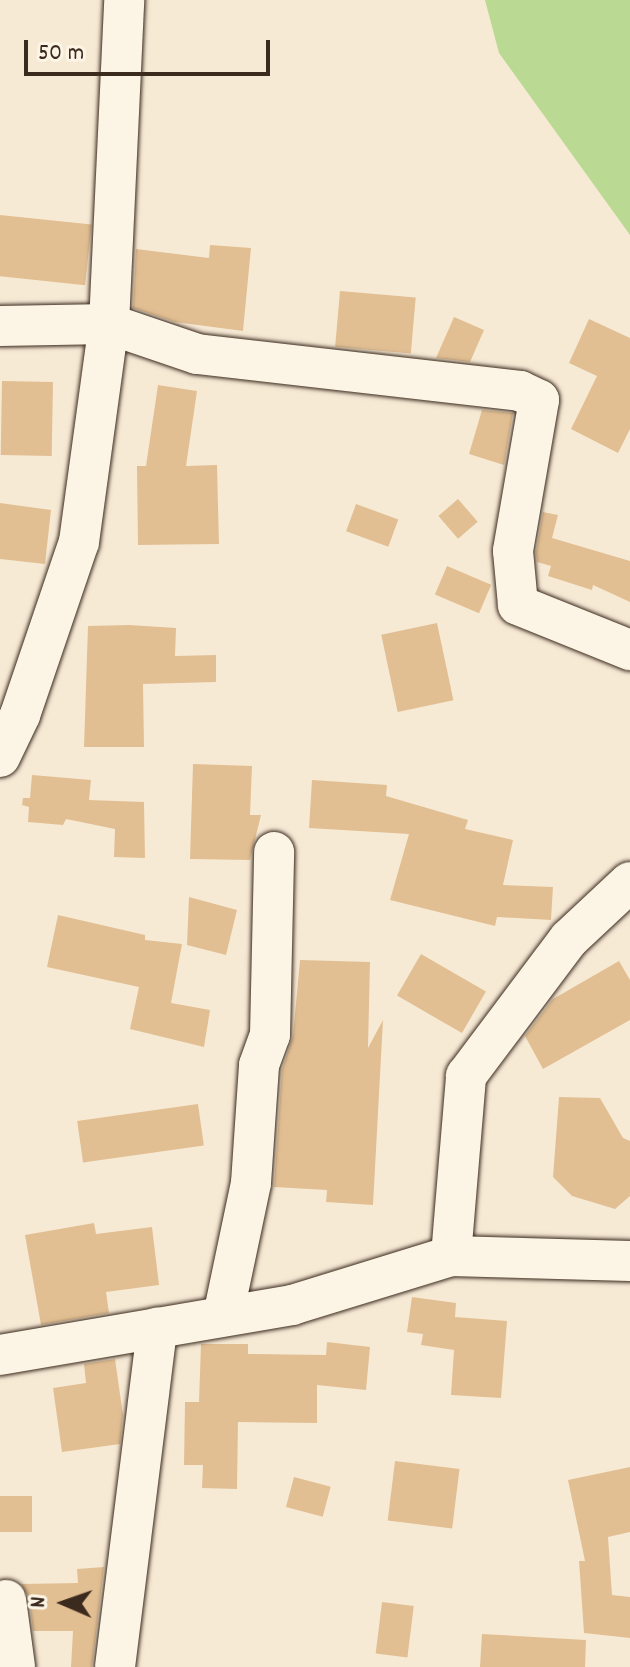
<!DOCTYPE html>
<html>
<head>
<meta charset="utf-8">
<style>
  body { margin:0 }
  #map { position:relative; width:630px; height:1667px; overflow:hidden; background:#f7ead5; font-family:Dekko,sans-serif }
  div>[style] { position:absolute }
  .green>* { inset:0; background:#bad992 }
  .building>* { inset:0; background:#e2bf93; transform-origin:0 0 }
  .roads { filter:drop-shadow(0 0 2px #3b2a1e) drop-shadow(0 0 2px #3b2a1e) }
  .street>* { height:40px; margin:-20px; padding:0 20px; transform-origin:20px; border-radius:20px; background:#fcf5e5 }
  span { translate:-50% -50%; white-space:nowrap; text-align:center; line-height:1.15; -webkit-text-stroke:8px #fcf5e5; paint-order:stroke }
  .north { position:absolute; left:24px; top:1563px; width:80px; height:80px; -webkit-text-stroke:6px #fcf5e5; paint-order:stroke; rotate:272deg; font-size:22px; font-weight:700; line-height:32px; text-align:center; color:#3b2a1e }
  .north::after { content:''; display:block; margin:auto; width:28px; height:36px; background:#3b2a1e; clip-path:polygon(50% 0,100% 100%,50% 72%,0 100%) }
  .scale { position:absolute; left:24px; top:40px; width:246px; height:36px; box-sizing:border-box; border:4px solid #3b2a1e; border-top:0; padding-left:10px; font-size:24px; line-height:28px; white-space:nowrap; color:#3b2a1e; -webkit-text-stroke:6px #fcf5e5; paint-order:stroke }
</style>
</head>
<body>
<div id="map">
  <div class="green">
    <div style="clip-path:polygon(485px 0,630px 0,630px 235px,499px 53px)"></div>
  </div>
  <div class="building">
    <div style="left:0;top:215px;width:92px;height:61px;rotate:6deg"></div>
    <div style="clip-path:polygon(210px 245px,251px 248px,243px 331px,175px 322px,133px 308px,136px 249px,209px 258px)"></div>
    <div style="left:340px;top:291px;width:76px;height:56px;rotate:5deg"></div>
    <div style="clip-path:polygon(454px 317px,484px 330px,470px 362px,436px 358px)"></div>
    <div style="clip-path:polygon(589px 319px,630px 338px,630px 429px,618px 453px,571px 429px,597px 376px,569px 363px)"></div>
    <div style="left:2px;top:381px;width:51px;height:74px;rotate:1deg"></div>
    <div style="clip-path:polygon(158px 385px,197px 391px,186px 466px,217px 465px,219px 544px,138px 545px,137px 466px,146px 466px)"></div>
    <div style="clip-path:polygon(482px 410px,513px 413px,504px 465px,469px 454px)"></div>
    <div style="left:458px;top:499px;width:30px;height:26px;rotate:49deg"></div>
    <div style="clip-path:polygon(0 503px,51px 510px,45px 564px,0 559px)"></div>
    <div style="left:356px;top:504px;width:45px;height:29px;rotate:20deg"></div>
    <div style="clip-path:polygon(543px 512px,558px 515px,552px 538px,630px 561px,630px 602px,593px 585px,592px 590px,548px 576px,551px 566px,537px 562px,536px 552px)"></div>
    <div style="left:447px;top:566px;width:48px;height:31px;rotate:23deg"></div>
    <div style="left:437px;top:623px;width:79px;height:57px;rotate:78deg"></div>
    <div style="clip-path:polygon(129px 625px,176px 628px,175px 656px,216px 655px,216px 682px,143px 684px,144px 747px,84px 747px,88px 626px)"></div>
    <div style="clip-path:polygon(193px 764px,252px 766px,250px 815px,261px 815px,250px 860px,190px 859px)"></div>
    <div style="clip-path:polygon(32px 775px,91px 780px,89px 800px,144px 802px,145px 858px,114px 857px,115px 829px,66px 819px,63px 825px,28px 822px,29px 807px,22px 805px,23px 798px,30px 798px)"></div>
    <div style="clip-path:polygon(312px 780px,387px 785px,386px 796px,468px 820px,465px 829px,513px 840px,503px 885px,553px 887px,551px 920px,497px 917px,495px 926px,390px 900px,409px 834px,309px 828px)"></div>
    <div style="clip-path:polygon(189px 897px,237px 910px,226px 955px,187px 945px)"></div>
    <div style="clip-path:polygon(58px 915px,145px 935px,145px 940px,182px 944px,171px 1003px,210px 1010px,204px 1047px,130px 1029px,139px 987px,47px 967px)"></div>
    <div style="left:421px;top:954px;width:75px;height:48px;rotate:30deg"></div>
    <div style="clip-path:polygon(300px 960px,370px 962px,368px 1048px,383px 1020px,373px 1205px,326px 1202px,327px 1190px,274px 1187px,282px 1070px,293px 1036px)"></div>
    <div style="clip-path:polygon(619px 961px,630px 980px,630px 1020px,543px 1069px,525px 1036px,553px 999px)"></div>
    <div style="clip-path:polygon(559px 1097px,600px 1098px,623px 1138px,630px 1141px,630px 1196px,615px 1209px,572px 1196px,553px 1177px)"></div>
    <div style="left:198px;top:1104px;width:42px;height:122px;rotate:82deg"></div>
    <div style="clip-path:polygon(94px 1223px,96px 1234px,152px 1227px,159px 1285px,106px 1292px,109px 1313px,41px 1325px,25px 1235px)"></div>
    <div style="clip-path:polygon(412px 1297px,456px 1303px,455px 1317px,507px 1321px,501px 1398px,451px 1395px,454px 1350px,421px 1345px,423px 1334px,407px 1332px)"></div>
    <div style="clip-path:polygon(327px 1342px,370px 1347px,366px 1390px,317px 1385px,317px 1423px,238px 1422px,237px 1489px,202px 1488px,203px 1465px,184px 1465px,185px 1402px,199px 1402px,201px 1344px,248px 1344px,248px 1354px,326px 1355px)"></div>
    <div style="clip-path:polygon(115px 1359px,123px 1415px,120px 1444px,62px 1452px,53px 1388px,86px 1383px,84px 1364px)"></div>
    <div style="left:395px;top:1461px;width:65px;height:60px;rotate:7deg"></div>
    <div style="clip-path:polygon(630px 1467px,630px 1532px,608px 1537px,612px 1595px,630px 1597px,630px 1638px,584px 1633px,579px 1561px,585px 1561px,568px 1480px)"></div>
    <div style="left:294px;top:1477px;width:38px;height:31px;rotate:15deg"></div>
    <div style="left:0;top:1496px;width:32px;height:36px"></div>
    <div style="clip-path:polygon(104px 1567px,92px 1667px,71px 1667px,73px 1631px,33px 1631px,29px 1597px,21px 1584px,78px 1583px,77px 1569px)"></div>
    <div style="left:382px;top:1602px;width:32px;height:52px;rotate:7deg"></div>
    <div style="clip-path:polygon(482px 1634px,586px 1640px,585px 1667px,480px 1667px)"></div>
  </div>
  <div class="roads">
    <div class="street">
      <div style="left:0;top:326px;width:109px;rotate:-1.1deg"></div>
      <div style="left:109px;top:324px;width:93px;rotate:18.8deg"></div>
      <div style="left:197px;top:354px;width:325px;rotate:6.5deg"></div>
      <div style="left:520px;top:391px;width:21px;rotate:25deg"></div>
      <div style="left:539px;top:400px;width:153px;rotate:99.8deg"></div>
      <div style="left:513px;top:551px;width:54px;rotate:84.7deg"></div>
      <div style="left:518px;top:605px;width:121px;rotate:21.9deg"></div>
      <div style="left:0;top:757px;width:47px;rotate:-64.5deg"></div>
      <div style="left:20px;top:715px;width:183px;rotate:-71.2deg"></div>
      <div style="left:79px;top:542px;width:220px;rotate:-82.2deg"></div>
      <div style="left:109px;top:324px;width:324px;rotate:-87.3deg"></div>
      <div style="left:451px;top:1256px;width:181px;rotate:-85.2deg"></div>
      <div style="left:466px;top:1076px;width:171px;rotate:-53.1deg"></div>
      <div style="left:569px;top:939px;width:83px;rotate:-43.1deg"></div>
      <div style="left:223px;top:1316px;width:136px;rotate:-78.1deg"></div>
      <div style="left:251px;top:1183px;width:118px;rotate:-86.1deg"></div>
      <div style="left:259px;top:1065px;width:32px;rotate:-70deg"></div>
      <div style="left:270px;top:1035px;width:183px;rotate:-88.7deg"></div>
      <div style="left:0;top:1355px;width:296px;rotate:-9.7deg"></div>
      <div style="left:292px;top:1305px;width:166px;rotate:-17.1deg"></div>
      <div style="left:451px;top:1256px;width:179px;rotate:1.6deg"></div>
      <div style="left:6px;top:1600px;width:68px;rotate:82.3deg"></div>
      <div style="left:115px;top:1667px;width:342px;rotate:-82.9deg"></div>
    </div>
  </div>
  <div class="north">N</div>
  <div class="scale">50 m</div>
</div>
</body>
</html>
